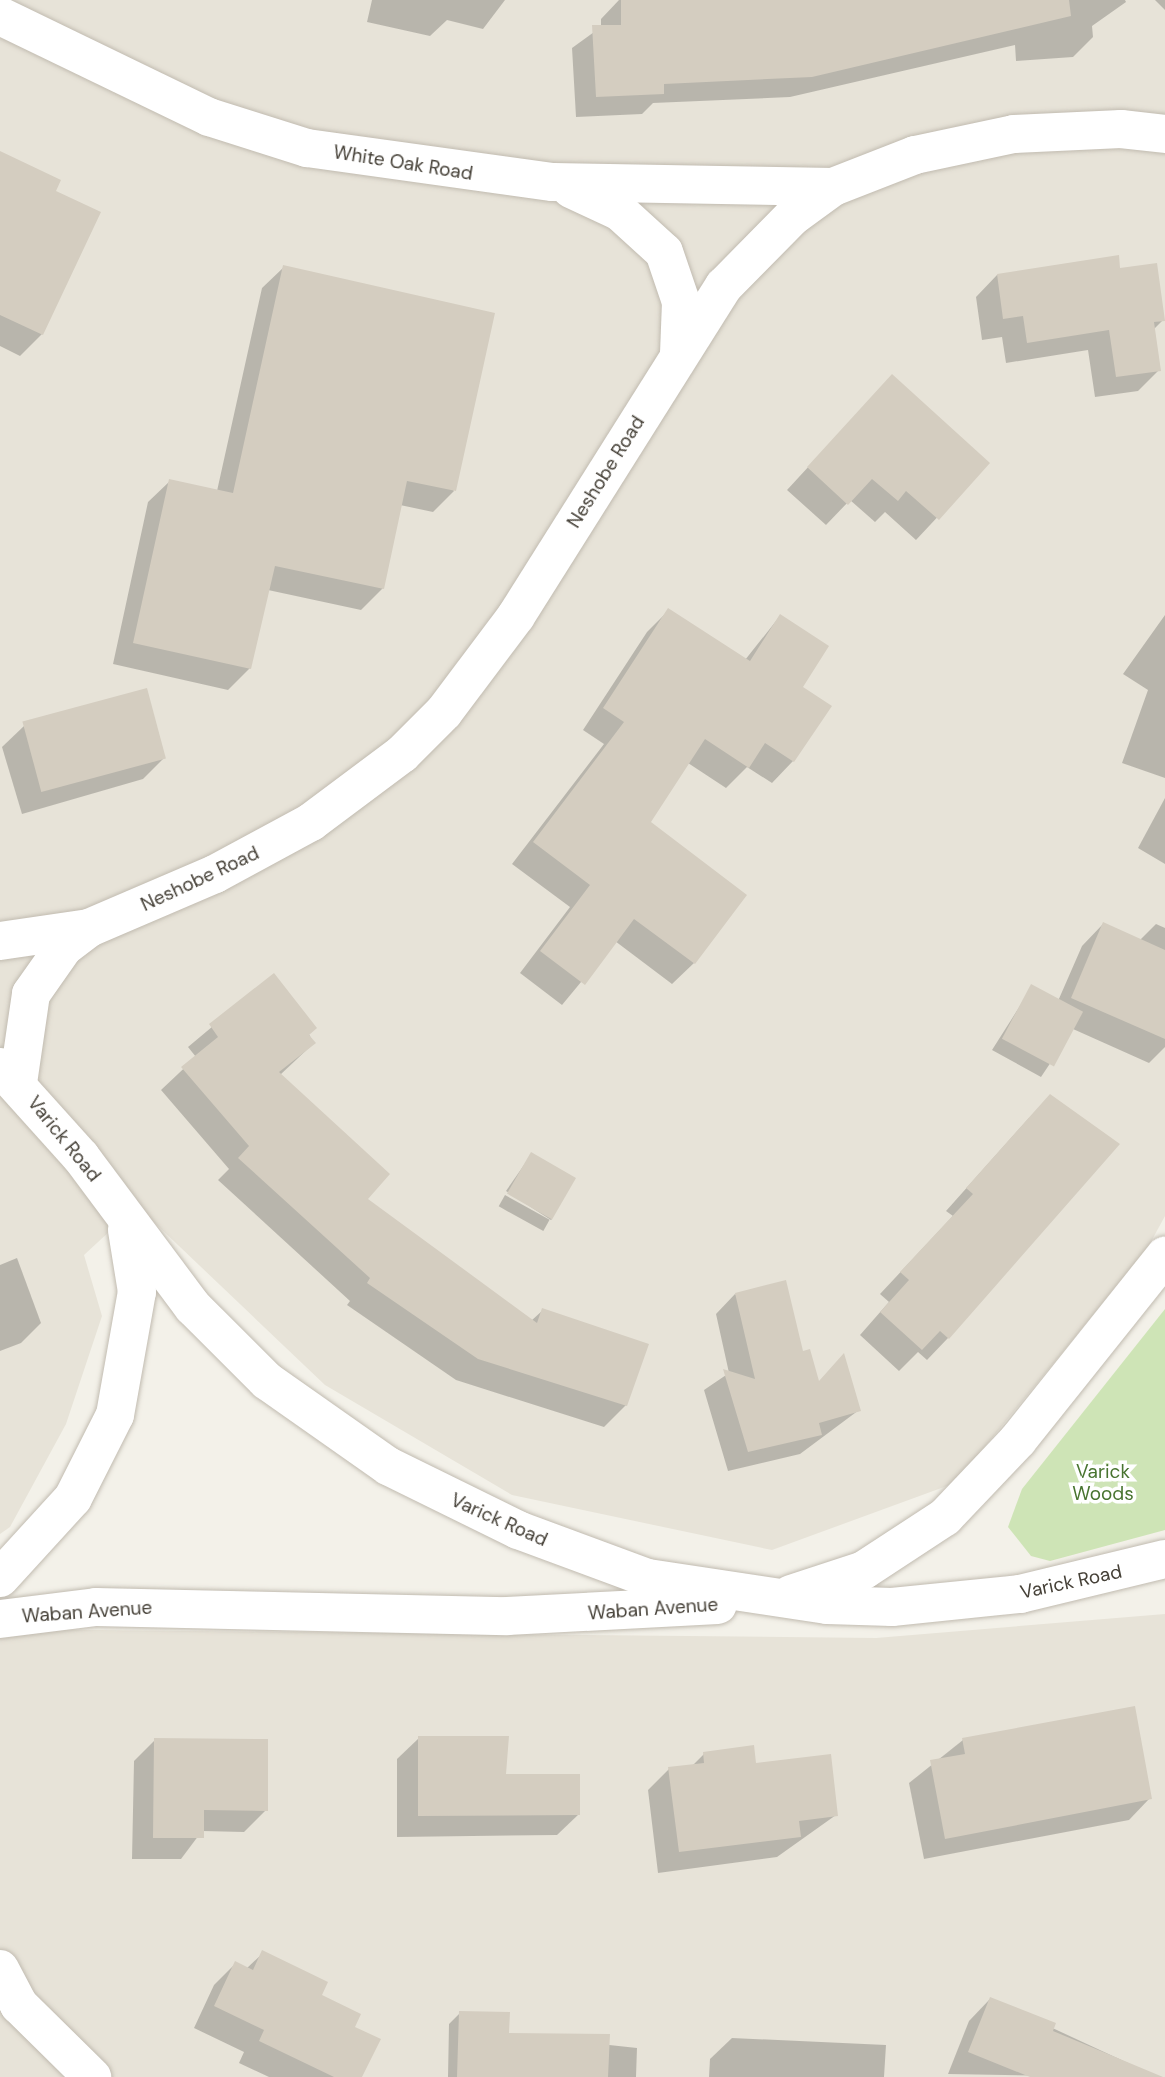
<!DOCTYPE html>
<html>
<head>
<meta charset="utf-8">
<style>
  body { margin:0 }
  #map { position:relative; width:1165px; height:2077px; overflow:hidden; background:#f3f1e9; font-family:"DM Sans",sans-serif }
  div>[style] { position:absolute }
  .residential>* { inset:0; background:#e7e3d8 }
  .green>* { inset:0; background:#cee4b6 }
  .shadow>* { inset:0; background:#0003; transform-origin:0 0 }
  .building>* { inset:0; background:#d4cdc0; transform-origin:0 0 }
  .roads { filter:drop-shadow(0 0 2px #c1bbb0) drop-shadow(0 0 2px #c1bbb0) }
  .minor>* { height:38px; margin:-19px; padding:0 19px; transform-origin:19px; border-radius:19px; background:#fff }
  span { translate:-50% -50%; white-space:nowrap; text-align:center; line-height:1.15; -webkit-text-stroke:7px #fff; paint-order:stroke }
  .street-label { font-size:19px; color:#464138 }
  .park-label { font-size:19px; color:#487430 }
</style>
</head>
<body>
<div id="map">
  <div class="residential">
    <div style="clip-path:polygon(0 0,1165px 0,1165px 1216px,1147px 1249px,955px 1483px,772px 1550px,512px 1495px,325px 1385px,137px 1206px,84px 1255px,102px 1316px,66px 1424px,10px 1527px,0 1534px)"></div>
    <div style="clip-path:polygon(1165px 1614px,1165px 2077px,0 2077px,0 1629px,876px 1638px)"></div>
  </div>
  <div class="green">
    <div style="clip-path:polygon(1165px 1309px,1165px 1530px,1050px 1561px,1031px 1556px,1008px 1527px,1022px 1489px)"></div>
  </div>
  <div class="shadow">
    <div style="clip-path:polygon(372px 0,505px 0,483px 29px,447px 20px,430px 36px,367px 22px)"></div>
    <div style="clip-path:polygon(619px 0,1125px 0,1126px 2px,1092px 26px,1093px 37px,1073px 57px,1016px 61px,1015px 45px,790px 97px,653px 103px,642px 114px,576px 117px,572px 48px,601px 27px,601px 19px)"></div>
    <div style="clip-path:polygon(1155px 0,1165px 0,1165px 10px)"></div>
    <div style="clip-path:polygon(0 153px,54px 191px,42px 334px,20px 356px,0 346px)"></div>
    <div style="clip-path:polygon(284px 267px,454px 491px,433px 512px,400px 505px,383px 588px,361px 610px,268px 590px,250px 668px,228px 690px,113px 664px,148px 502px,170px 481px,217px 491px,262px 288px)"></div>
    <div style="clip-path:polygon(1119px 270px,1163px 320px,1153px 330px,1159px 370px,1138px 391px,1095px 397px,1088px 350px,1006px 363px,1002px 337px,982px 340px,976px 297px,997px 275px)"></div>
    <div style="clip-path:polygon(892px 376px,988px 463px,916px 540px,885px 512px,875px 522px,850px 500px,826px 525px,787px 490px)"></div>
    <div style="clip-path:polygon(669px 610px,745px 660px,780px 616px,801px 688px,793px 761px,772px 783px,747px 767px,726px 788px,688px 763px,648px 823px,694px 963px,672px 984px,615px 941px,562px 1005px,520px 973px,570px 907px,512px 864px,604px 744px,583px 730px,647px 632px)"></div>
    <div style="clip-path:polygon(1165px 615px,1165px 778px,1122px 763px,1148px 690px,1123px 674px)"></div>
    <div style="clip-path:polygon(24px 726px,164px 758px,143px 779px,22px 814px,2px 747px)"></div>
    <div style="clip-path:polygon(1165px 798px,1165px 864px,1138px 848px)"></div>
    <div style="clip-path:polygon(1103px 924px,1139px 941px,1156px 924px,1165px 928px,1165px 1047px,1149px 1063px,1073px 1029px,1041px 1077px,992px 1050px,1032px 987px,1058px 1001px,1082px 946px)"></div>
    <div style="clip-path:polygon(274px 975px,314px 1043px,280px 1075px,366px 1199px,531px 1321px,543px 1310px,626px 1405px,604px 1427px,456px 1380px,347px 1305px,350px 1301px,218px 1180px,229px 1169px,161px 1090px,196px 1057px,188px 1047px)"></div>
    <div style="clip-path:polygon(1029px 1118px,1117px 1144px,948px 1338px,927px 1360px,918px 1352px,899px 1371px,860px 1335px,889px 1302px,880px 1294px,953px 1216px,946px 1211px)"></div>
    <div style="clip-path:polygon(531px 1155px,552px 1219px,551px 1220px,506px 1191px)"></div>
    <div style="left:505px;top:1195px;width:51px;height:13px;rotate:29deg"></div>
    <div style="clip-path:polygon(17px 1258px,41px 1323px,21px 1343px,0 1351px,0 1265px)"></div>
    <div style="clip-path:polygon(735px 1294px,802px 1353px,818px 1383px,859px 1410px,800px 1454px,728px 1471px,704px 1390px,729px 1373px,716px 1314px)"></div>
    <div style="clip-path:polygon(419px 1738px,504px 1776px,579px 1814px,557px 1835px,397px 1837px,397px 1759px)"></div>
    <div style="clip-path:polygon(155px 1740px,266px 1810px,244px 1832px,202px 1831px,181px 1859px,132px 1859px,134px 1761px)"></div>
    <div style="clip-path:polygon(963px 1740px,1150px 1798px,1129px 1820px,924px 1859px,909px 1783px)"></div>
    <div style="clip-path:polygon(704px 1754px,754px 1765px,836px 1815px,777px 1857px,658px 1873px,648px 1790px,669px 1769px,692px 1766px)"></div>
    <div style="clip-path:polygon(263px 1953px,353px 2028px,360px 2077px,269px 2077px,239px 2063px,244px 2052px,194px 2028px,214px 1985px,235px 1964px,246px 1969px)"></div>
    <div style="clip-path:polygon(990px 1999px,1130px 2064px,1125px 2077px,948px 2074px,969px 2021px)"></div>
    <div style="clip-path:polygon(460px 2013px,508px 2034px,637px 2048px,636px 2077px,448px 2077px,449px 2024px)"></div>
    <div style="clip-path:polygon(732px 2038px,886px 2045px,884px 2077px,709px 2077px,710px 2059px)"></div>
  </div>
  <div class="building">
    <div style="clip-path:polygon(621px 0,1069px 0,1071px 16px,812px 77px,664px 84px,664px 94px,596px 97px,592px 25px,621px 25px)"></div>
    <div style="clip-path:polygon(0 151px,61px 180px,56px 191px,101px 212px,43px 335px,0 315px)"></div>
    <div style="clip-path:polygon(1119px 255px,1120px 268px,1157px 263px,1165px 321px,1154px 322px,1161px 371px,1116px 377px,1109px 330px,1027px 343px,1023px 316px,1003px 319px,997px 274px)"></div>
    <div style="clip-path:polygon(283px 265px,495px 313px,456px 491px,407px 481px,384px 589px,275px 566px,251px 669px,133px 643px,169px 479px,233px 493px)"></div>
    <div style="clip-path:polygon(892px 374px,990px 463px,939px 520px,906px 491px,898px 501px,872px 479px,848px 505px,807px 467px)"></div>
    <div style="clip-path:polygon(668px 608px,750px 661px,780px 614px,829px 646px,803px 687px,832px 706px,794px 762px,765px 743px,749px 768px,705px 739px,651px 822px,747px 895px,695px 964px,634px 919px,585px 985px,540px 951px,590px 885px,533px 842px,624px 722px,603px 708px)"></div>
    <div style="left:147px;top:688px;width:73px;height:129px;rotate:75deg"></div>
    <div style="clip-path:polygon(1103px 922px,1165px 950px,1165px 1039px,1071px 998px)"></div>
    <div style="clip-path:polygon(274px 973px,317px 1028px,309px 1035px,316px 1043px,279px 1072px,390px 1174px,368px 1199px,537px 1323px,542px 1308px,649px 1344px,627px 1406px,478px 1359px,367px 1283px,370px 1278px,238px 1158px,249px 1146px,181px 1067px,218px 1037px,209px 1024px)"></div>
    <div style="left:1031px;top:984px;width:59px;height:62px;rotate:28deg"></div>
    <div style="clip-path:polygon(1050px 1094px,1120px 1144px,949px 1339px,940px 1331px,922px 1350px,880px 1312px,909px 1280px,900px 1272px,973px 1194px,966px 1188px)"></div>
    <div style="left:531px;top:1152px;width:52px;height:48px;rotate:30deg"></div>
    <div style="clip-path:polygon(786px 1280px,803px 1351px,810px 1349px,819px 1381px,844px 1353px,861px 1411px,819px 1423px,822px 1435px,748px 1452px,723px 1369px,755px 1379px,735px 1293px)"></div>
    <div style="clip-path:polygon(1135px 1706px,1152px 1799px,945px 1839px,930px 1760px,965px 1754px,962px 1738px)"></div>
    <div style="clip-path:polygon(418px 1736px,509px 1736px,506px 1774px,580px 1774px,580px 1815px,418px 1816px)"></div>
    <div style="clip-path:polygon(154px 1738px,268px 1739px,268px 1811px,204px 1810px,204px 1838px,153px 1838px)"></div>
    <div style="clip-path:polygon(754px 1745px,756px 1763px,831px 1754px,838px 1816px,799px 1821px,801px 1837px,679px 1852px,668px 1767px,704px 1763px,703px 1752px)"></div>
    <div style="clip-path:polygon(262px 1950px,328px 1982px,322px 1995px,361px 2014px,355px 2027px,381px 2039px,362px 2077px,334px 2077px,259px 2041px,264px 2030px,214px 2006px,235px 1961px,253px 1970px)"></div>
    <div style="clip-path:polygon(990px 1997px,1056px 2023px,1053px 2031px,1163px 2077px,1030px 2077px,968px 2052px)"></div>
    <div style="clip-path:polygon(459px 2011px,510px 2012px,509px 2033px,610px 2034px,608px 2077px,457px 2077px)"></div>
  </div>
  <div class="roads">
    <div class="minor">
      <div style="left:0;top:16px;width:232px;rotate:25.8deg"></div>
      <div style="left:209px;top:117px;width:103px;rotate:17.6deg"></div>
      <div style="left:307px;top:148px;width:248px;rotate:7.9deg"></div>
      <div style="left:553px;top:182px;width:280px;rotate:1deg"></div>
      <div style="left:571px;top:189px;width:54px;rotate:25.1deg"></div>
      <div style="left:620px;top:212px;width:59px;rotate:42.3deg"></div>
      <div style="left:664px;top:252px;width:53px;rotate:71.2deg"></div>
      <div style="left:681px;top:302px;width:52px;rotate:92.2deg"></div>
      <div style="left:0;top:941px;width:90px;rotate:-8.3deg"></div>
      <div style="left:89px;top:928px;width:137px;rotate:-23.2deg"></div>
      <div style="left:215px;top:874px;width:109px;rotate:-28.4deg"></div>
      <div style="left:311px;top:822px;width:114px;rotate:-36.8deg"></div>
      <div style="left:402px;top:754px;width:59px;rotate:-45deg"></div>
      <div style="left:444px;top:712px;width:120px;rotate:-53.1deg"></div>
      <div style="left:516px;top:616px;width:390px;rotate:-57.8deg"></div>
      <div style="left:724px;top:286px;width:97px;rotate:-45.4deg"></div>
      <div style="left:792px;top:217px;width:51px;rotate:-36.2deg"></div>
      <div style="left:833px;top:187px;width:88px;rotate:-21.3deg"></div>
      <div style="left:915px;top:155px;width:101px;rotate:-12deg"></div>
      <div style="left:1014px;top:134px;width:107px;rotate:-2.7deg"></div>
      <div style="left:1121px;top:129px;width:44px;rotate:6.5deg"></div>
      <div style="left:0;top:1067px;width:121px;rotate:48deg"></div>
      <div style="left:81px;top:1157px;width:187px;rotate:53.3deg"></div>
      <div style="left:193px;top:1307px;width:105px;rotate:45deg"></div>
      <div style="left:267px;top:1381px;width:148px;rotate:35.1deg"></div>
      <div style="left:388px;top:1466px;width:145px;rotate:26.2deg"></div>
      <div style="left:518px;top:1530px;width:139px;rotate:20.3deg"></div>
      <div style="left:648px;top:1578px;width:181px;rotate:8.6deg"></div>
      <div style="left:827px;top:1605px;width:65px;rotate:1.8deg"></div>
      <div style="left:892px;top:1607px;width:129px;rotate:-5.8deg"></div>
      <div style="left:1020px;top:1594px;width:149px;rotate:-13.6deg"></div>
      <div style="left:18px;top:1083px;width:90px;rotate:-81.7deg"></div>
      <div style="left:31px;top:994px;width:57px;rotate:-54.9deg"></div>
      <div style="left:64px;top:947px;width:31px;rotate:-37deg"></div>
      <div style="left:0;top:1578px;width:108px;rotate:-47.6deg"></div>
      <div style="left:73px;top:1498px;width:93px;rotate:-63.2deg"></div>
      <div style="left:115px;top:1415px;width:125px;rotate:-79.9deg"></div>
      <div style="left:137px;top:1292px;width:63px;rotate:-99.2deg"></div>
      <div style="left:791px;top:1594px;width:77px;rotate:-18.2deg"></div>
      <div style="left:864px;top:1570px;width:97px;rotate:-33.2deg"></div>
      <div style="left:945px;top:1517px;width:106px;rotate:-46.5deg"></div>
      <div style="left:1018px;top:1440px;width:236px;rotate:-51.4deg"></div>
      <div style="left:0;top:1619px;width:97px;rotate:-7.1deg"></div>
      <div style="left:96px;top:1607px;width:411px;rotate:1.3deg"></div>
      <div style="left:507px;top:1616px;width:211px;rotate:-3deg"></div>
      <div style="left:0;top:1969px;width:41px;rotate:62.2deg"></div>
      <div style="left:19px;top:2005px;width:103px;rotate:44.6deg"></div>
    </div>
  </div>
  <div class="street-label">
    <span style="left:403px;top:163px;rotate:9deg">White Oak Road</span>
    <span style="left:606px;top:472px;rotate:-58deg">Neshobe Road</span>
    <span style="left:200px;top:879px;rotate:-25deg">Neshobe Road</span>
    <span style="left:64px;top:1139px;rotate:51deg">Varick Road</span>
    <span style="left:499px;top:1520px;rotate:24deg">Varick Road</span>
    <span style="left:1071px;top:1582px;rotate:-12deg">Varick Road</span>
    <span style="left:653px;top:1609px;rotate:-4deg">Waban Avenue</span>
    <span style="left:87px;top:1612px;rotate:-4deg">Waban Avenue</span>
  </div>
  <div class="park-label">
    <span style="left:1103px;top:1483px">Varick<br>Woods</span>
  </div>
</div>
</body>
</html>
